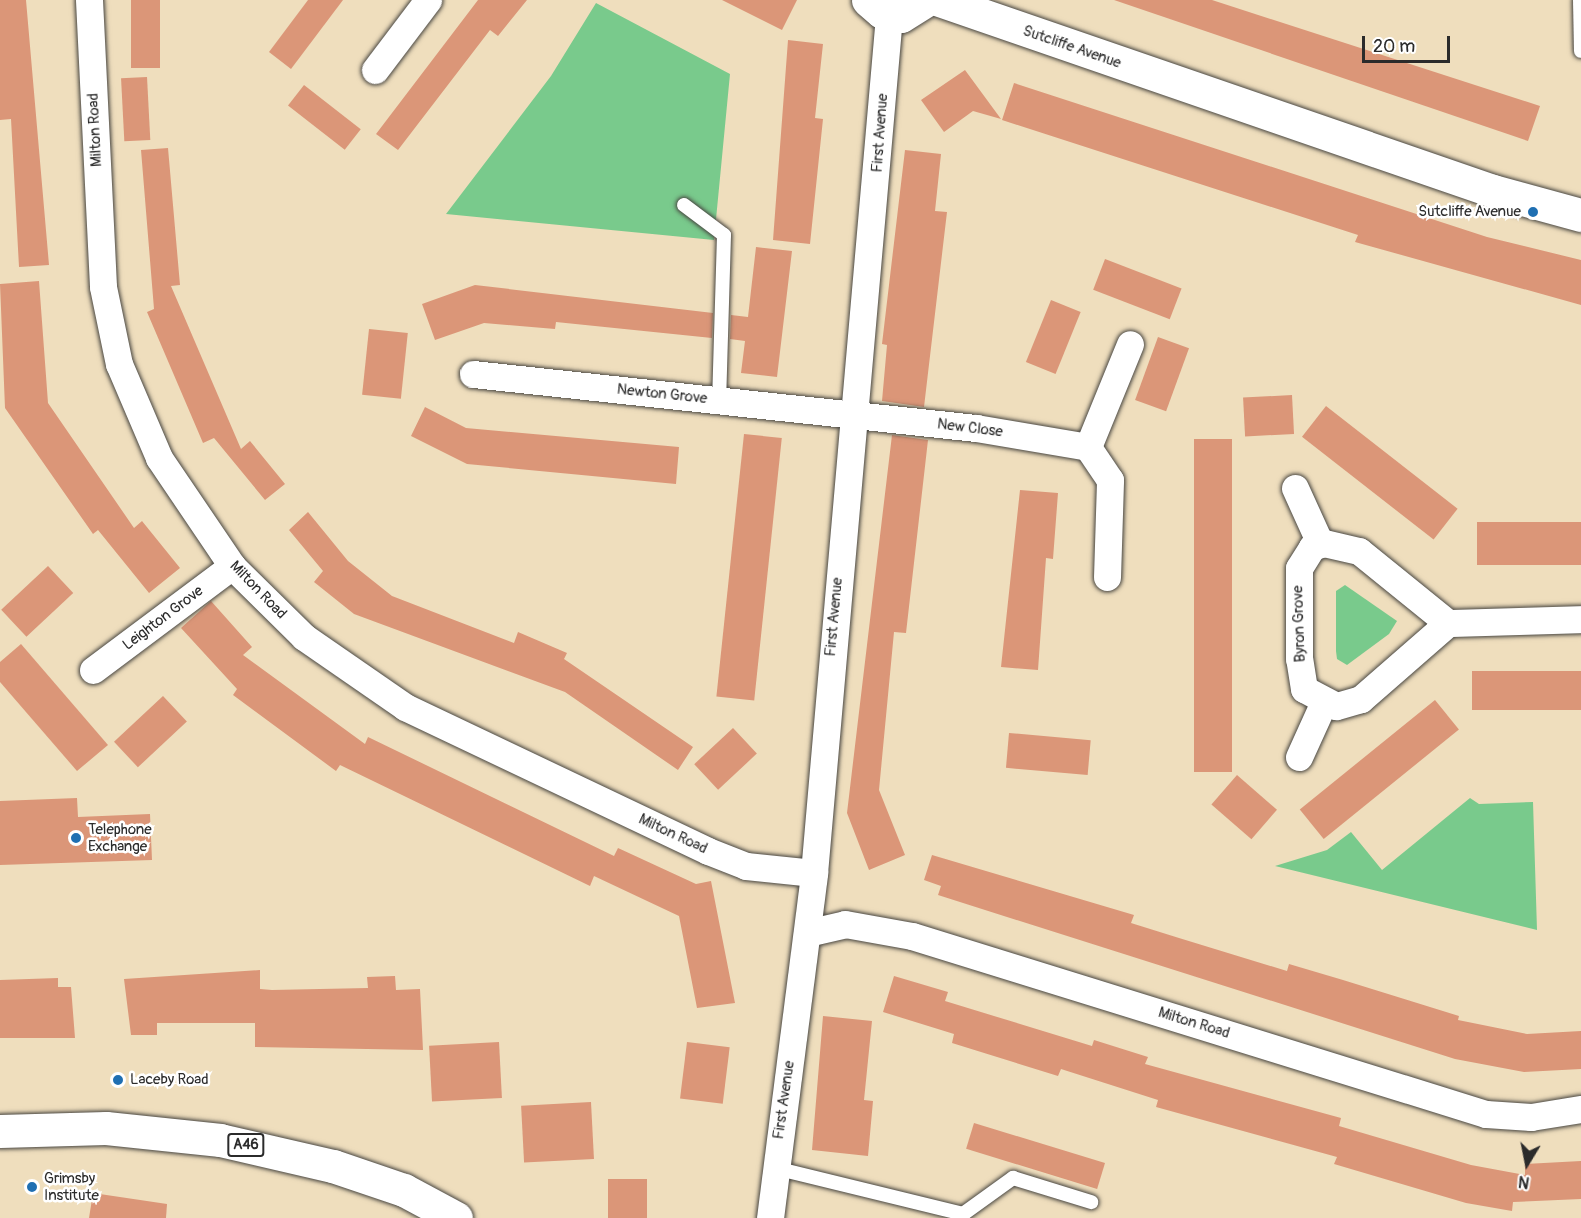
<!DOCTYPE html>
<html>
<head>
<meta charset="utf-8">
<style>
  body { margin:0 }
  #map { position:relative; width:1581px; height:1218px; overflow:hidden; background:#efdebd; font-family:Pangolin,sans-serif }
  div>[style] { position:absolute }
  .green>* { inset:0; background:#79ca8c }
  .building>* { inset:0; background:#db9678; transform-origin:0 0 }
  .roads { filter:drop-shadow(0 0 2px #484641) drop-shadow(0 0 2px #484641) }
  .lane>* { height:14px; margin:-7px; padding:0 7px; transform-origin:7px; border-radius:7px; background:#fff }
  .street>* { height:27px; margin:-13.5px; padding:0 13.5px; transform-origin:13.5px; border-radius:13.5px; background:#fff }
  .secondary>* { height:33px; margin:-16.5px; padding:0 16.5px; transform-origin:16.5px; border-radius:16.5px; background:#fff }
  .highway>* { height:33px; margin:-16.5px; padding:0 16.5px; transform-origin:16.5px; border-radius:16.5px; background:#fff }
  .dots>* { width:16px; height:16px; translate:-50% -50%; box-sizing:border-box; border:3px solid #fff; border-radius:50% }
  span { translate:-50% -50%; white-space:nowrap; text-align:center; line-height:1.15; -webkit-text-stroke:5px #fff; paint-order:stroke }
  .shield-label span { padding:2px 4px; background:#fff; border:2px solid; border-radius:4px; -webkit-text-stroke-width:0 }
  .shield-label { font-size:14px; color:#2b2b2b; font-weight:700 }
  .street-label { font-size:15px; color:#2b2b2b }
  .poi-label { font-size:15px; color:#2b2b2b }
  .right { translate:-100% -50%; text-align:right }
  .left { translate:0 -50%; text-align:left }
  .north { position:absolute; left:1497px; top:1134px; width:60px; height:60px; -webkit-text-stroke:4px #fff; paint-order:stroke; rotate:190deg; font-size:16px; font-weight:700; line-height:24px; text-align:center; color:#2b2b2b }
  .north::after { content:''; display:block; margin:auto; width:21px; height:27px; background:#2b2b2b; clip-path:polygon(50% 0,100% 100%,50% 72%,0 100%) }
  .scale { position:absolute; left:1362px; top:36px; width:88px; height:27px; box-sizing:border-box; border:3px solid #2b2b2b; border-top:0; padding-left:8px; font-size:18px; line-height:21px; white-space:nowrap; color:#2b2b2b; -webkit-text-stroke:4px #fff; paint-order:stroke }
</style>
</head>
<body>
<div id="map">
  <div class="green">
    <div style="clip-path:polygon(596px 3px,730px 74px,714px 240px,446px 214px,551px 76px)"></div>
    <div style="clip-path:polygon(1345px 585px,1397px 621px,1389px 634px,1347px 665px,1337px 659px,1336px 651px,1336px 591px)"></div>
    <div style="clip-path:polygon(1470px 798px,1479px 804px,1533px 802px,1537px 930px,1275px 866px,1327px 850px,1351px 832px,1382px 870px)"></div>
  </div>
  <div class="building">
    <div style="clip-path:polygon(0 0,26px 0,49px 265px,19px 267px,11px 119px,0 120px)"></div>
    <div style="left:131px;top:0;width:29px;height:68px"></div>
    <div style="clip-path:polygon(308px 0,343px 0,291px 69px,269px 52px)"></div>
    <div style="clip-path:polygon(478px 0,527px 0,498px 36px,490px 30px,398px 150px,376px 134px)"></div>
    <div style="clip-path:polygon(722px 0,797px 0,782px 30px)"></div>
    <div style="clip-path:polygon(1114px 0,1212px 0,1540px 106px,1528px 141px)"></div>
    <div style="clip-path:polygon(788px 40px,823px 44px,815px 118px,823px 119px,810px 244px,773px 240px)"></div>
    <div style="clip-path:polygon(965px 70px,1001px 119px,973px 111px,944px 132px,921px 100px)"></div>
    <div style="left:147px;top:77px;width:63px;height:26px;rotate:87deg"></div>
    <div style="clip-path:polygon(1014px 83px,1487px 237px,1581px 260px,1581px 305px,1355px 242px,1358px 235px,1002px 120px)"></div>
    <div style="left:304px;top:85px;width:72px;height:26px;rotate:38deg"></div>
    <div style="clip-path:polygon(168px 148px,180px 285px,171px 286px,241px 449px,250px 441px,285px 484px,265px 500px,214px 438px,203px 443px,147px 312px,154px 309px,141px 150px)"></div>
    <div style="clip-path:polygon(905px 150px,941px 154px,935px 211px,947px 212px,924px 407px,882px 401px,887px 345px,882px 344px)"></div>
    <div style="clip-path:polygon(756px 247px,792px 251px,777px 377px,741px 373px,745px 341px,730px 339px,731px 315px,748px 317px)"></div>
    <div style="left:1105px;top:259px;width:82px;height:33px;rotate:21deg"></div>
    <div style="clip-path:polygon(39px 281px,48px 403px,134px 528px,142px 521px,180px 568px,149px 593px,98px 530px,93px 534px,5px 408px,0 284px)"></div>
    <div style="clip-path:polygon(475px 285px,713px 313px,712px 338px,556px 322px,555px 329px,484px 323px,435px 340px,422px 304px)"></div>
    <div style="left:1051px;top:300px;width:32px;height:67px;rotate:22deg"></div>
    <div style="left:369px;top:329px;width:39px;height:66px;rotate:6deg"></div>
    <div style="left:1158px;top:337px;width:33px;height:67px;rotate:20deg"></div>
    <div style="left:1292px;top:395px;width:39px;height:49px;rotate:87deg"></div>
    <div style="left:1326px;top:406px;width:167px;height:39px;rotate:38deg"></div>
    <div style="clip-path:polygon(425px 407px,466px 428px,679px 447px,676px 484px,467px 464px,411px 436px)"></div>
    <div style="left:744px;top:434px;width:38px;height:264px;rotate:6deg"></div>
    <div style="clip-path:polygon(892px 435px,928px 440px,906px 633px,894px 632px,879px 790px,905px 855px,869px 870px,847px 813px)"></div>
    <div style="left:1194px;top:439px;width:38px;height:333px"></div>
    <div style="clip-path:polygon(1020px 490px,1058px 493px,1053px 559px,1046px 558px,1038px 670px,1001px 667px)"></div>
    <div style="clip-path:polygon(308px 512px,348px 561px,392px 596px,514px 643px,518px 632px,567px 653px,564px 659px,693px 747px,678px 770px,565px 692px,354px 614px,314px 582px,323px 571px,289px 530px)"></div>
    <div style="left:1581px;top:522px;width:43px;height:104px;rotate:90deg"></div>
    <div style="left:48px;top:566px;width:37px;height:64px;rotate:47deg"></div>
    <div style="clip-path:polygon(211px 601px,252px 647px,243px 655px,365px 744px,368px 737px,614px 856px,618px 848px,696px 884px,711px 881px,735px 1003px,697px 1008px,679px 916px,594px 876px,590px 886px,340px 765px,336px 771px,233px 695px,237px 689px,181px 628px)"></div>
    <div style="clip-path:polygon(21px 644px,108px 745px,77px 771px,0 682px,0 662px)"></div>
    <div style="left:1472px;top:671px;width:109px;height:39px"></div>
    <div style="left:163px;top:696px;width:35px;height:67px;rotate:47deg"></div>
    <div style="left:1435px;top:700px;width:38px;height:174px;rotate:51deg"></div>
    <div style="left:733px;top:728px;width:35px;height:53px;rotate:47deg"></div>
    <div style="left:1009px;top:733px;width:82px;height:35px;rotate:5deg"></div>
    <div style="left:1237px;top:775px;width:53px;height:39px;rotate:41deg"></div>
    <div style="clip-path:polygon(77px 798px,78px 817px,150px 814px,152px 860px,0 865px,0 801px)"></div>
    <div style="clip-path:polygon(932px 855px,1134px 915px,1131px 923px,1179px 938px,1287px 971px,1289px 964px,1343px 980px,1459px 1016px,1458px 1020px,1527px 1034px,1581px 1031px,1581px 1069px,1524px 1072px,1455px 1059px,938px 895px,941px 886px,924px 880px)"></div>
    <div style="clip-path:polygon(260px 970px,260px 989px,272px 990px,368px 988px,367px 977px,395px 976px,396px 990px,420px 989px,423px 1050px,255px 1047px,255px 1023px,157px 1023px,157px 1035px,131px 1035px,124px 979px)"></div>
    <div style="clip-path:polygon(894px 976px,948px 992px,945px 1001px,1092px 1046px,1094px 1040px,1148px 1057px,1145px 1064px,1341px 1118px,1339px 1126px,1471px 1165px,1525px 1175px,1525px 1164px,1581px 1161px,1581px 1199px,1513px 1202px,1512px 1211px,1466px 1203px,1334px 1164px,1337px 1157px,1156px 1107px,1158px 1100px,1061px 1069px,1058px 1076px,952px 1043px,954px 1034px,883px 1012px)"></div>
    <div style="clip-path:polygon(58px 978px,58px 987px,71px 987px,75px 1038px,0 1038px,0 980px)"></div>
    <div style="clip-path:polygon(823px 1016px,872px 1021px,864px 1100px,873px 1101px,868px 1156px,812px 1150px)"></div>
    <div style="left:499px;top:1042px;width:56px;height:70px;rotate:87deg"></div>
    <div style="left:687px;top:1042px;width:43px;height:57px;rotate:7deg"></div>
    <div style="left:591px;top:1102px;width:57px;height:70px;rotate:87deg"></div>
    <div style="left:974px;top:1123px;width:137px;height:27px;rotate:17deg"></div>
    <div style="left:608px;top:1179px;width:39px;height:39px"></div>
    <div style="clip-path:polygon(93px 1193px,167px 1204px,166px 1218px,89px 1218px)"></div>
  </div>
  <div class="roads">
    <div class="lane">
      <div style="left:1580px;top:0;width:51px;rotate:88.9deg"></div>
      <div style="left:684px;top:205px;width:50px;rotate:36.9deg"></div>
      <div style="left:724px;top:235px;width:165px;rotate:91.7deg"></div>
      <div style="left:775px;top:1168px;width:194px;rotate:13.7deg"></div>
      <div style="left:963px;top:1214px;width:62px;rotate:-35.8deg"></div>
      <div style="left:1013px;top:1178px;width:82px;rotate:17.1deg"></div>
    </div>
    <div class="street">
      <div style="left:89px;top:0;width:287px;rotate:87.2deg"></div>
      <div style="left:103px;top:287px;width:79px;rotate:78.3deg"></div>
      <div style="left:119px;top:364px;width:102px;rotate:66.9deg"></div>
      <div style="left:159px;top:458px;width:130px;rotate:55.9deg"></div>
      <div style="left:232px;top:566px;width:101px;rotate:44.6deg"></div>
      <div style="left:304px;top:637px;width:123px;rotate:34.7deg"></div>
      <div style="left:405px;top:707px;width:335px;rotate:25.4deg"></div>
      <div style="left:708px;top:851px;width:41px;rotate:21.5deg"></div>
      <div style="left:746px;top:866px;width:68px;rotate:5.9deg"></div>
      <div style="left:375px;top:70px;width:88px;rotate:-52.9deg"></div>
      <div style="left:473px;top:374px;width:506px;rotate:6.13deg"></div>
      <div style="left:976px;top:428px;width:114px;rotate:9.6deg"></div>
      <div style="left:1295px;top:488px;width:60px;rotate:65.6deg"></div>
      <div style="left:1324px;top:543px;width:36px;rotate:13deg"></div>
      <div style="left:1359px;top:551px;width:114px;rotate:39deg"></div>
      <div style="left:1448px;top:623px;width:116px;rotate:138.9deg"></div>
      <div style="left:1361px;top:699px;width:26px;rotate:164deg"></div>
      <div style="left:1336px;top:706px;width:36px;rotate:-152deg"></div>
      <div style="left:1304px;top:689px;width:30px;rotate:-99deg"></div>
      <div style="left:1299px;top:659px;width:91px;rotate:-90deg"></div>
      <div style="left:1299px;top:568px;width:25px;rotate:-58deg"></div>
      <div style="left:1312px;top:547px;width:13px;rotate:-18deg"></div>
      <div style="left:1107px;top:577px;width:97px;rotate:-88.2deg"></div>
      <div style="left:1110px;top:480px;width:40px;rotate:-124deg"></div>
      <div style="left:1088px;top:447px;width:111px;rotate:-67.8deg"></div>
      <div style="left:1448px;top:623px;width:133px;rotate:-1.7deg"></div>
      <div style="left:93px;top:670px;width:174px;rotate:-36.8deg"></div>
      <div style="left:1299px;top:757px;width:58px;rotate:-65.6deg"></div>
      <div style="left:807px;top:933px;width:39px;rotate:-13deg"></div>
      <div style="left:845px;top:924px;width:68px;rotate:10.2deg"></div>
      <div style="left:912px;top:936px;width:601px;rotate:17.23deg"></div>
      <div style="left:1486px;top:1114px;width:45px;rotate:3.8deg"></div>
      <div style="left:1531px;top:1117px;width:51px;rotate:-9.1deg"></div>
      <div style="left:770px;top:1218px;width:348px;rotate:-82.7deg"></div>
      <div style="left:814px;top:873px;width:861px;rotate:-85deg"></div>
    </div>
    <div class="secondary">
      <div style="left:868px;top:0;width:18px;rotate:41deg"></div>
      <div style="left:882px;top:12px;width:19px;rotate:12deg"></div>
      <div style="left:901px;top:16px;width:31px;rotate:-32deg"></div>
      <div style="left:939px;top:0;width:586px;rotate:19.02deg"></div>
      <div style="left:1493px;top:191px;width:91px;rotate:15.3deg"></div>
    </div>
    <div class="highway">
      <div style="left:0;top:1131px;width:106px;rotate:-1.6deg"></div>
      <div style="left:106px;top:1128px;width:115px;rotate:6deg"></div>
      <div style="left:220px;top:1140px;width:116px;rotate:13deg"></div>
      <div style="left:333px;top:1166px;width:75px;rotate:18.7deg"></div>
      <div style="left:404px;top:1190px;width:59px;rotate:28.3deg"></div>
    </div>
  </div>
  <div class="dots">
    <div style="left:1533px;top:212px;background:#1f6fb2"></div>
    <div style="left:76px;top:838px;background:#1f6fb2"></div>
    <div style="left:118px;top:1080px;background:#1f6fb2"></div>
    <div style="left:32px;top:1187px;background:#1f6fb2"></div>
  </div>
  <div class="shield-label">
    <span style="left:246px;top:1145px">A46</span>
  </div>
  <div class="street-label">
    <span style="left:1072px;top:47px;rotate:19deg">Sutcliffe Avenue</span>
    <span style="left:95px;top:130px;rotate:-93deg">Milton Road</span>
    <span style="left:880px;top:133px;rotate:-86deg">First Avenue</span>
    <span style="left:662px;top:394px;rotate:6deg">Newton Grove</span>
    <span style="left:970px;top:428px;rotate:7deg">New Close</span>
    <span style="left:258px;top:590px;rotate:46deg">Milton Road</span>
    <span style="left:834px;top:617px;rotate:-85deg">First Avenue</span>
    <span style="left:163px;top:618px;rotate:-37deg">Leighton Grove</span>
    <span style="left:1299px;top:624px;rotate:-92deg">Byron Grove</span>
    <span style="left:673px;top:834px;rotate:25deg">Milton Road</span>
    <span style="left:1194px;top:1023px;rotate:17deg">Milton Road</span>
    <span style="left:784px;top:1100px;rotate:-82deg">First Avenue</span>
  </div>
  <div class="poi-label">
    <span class="right" style="left:1521px;top:212px">Sutcliffe Avenue</span>
    <span class="left" style="left:88px;top:838px">Telephone<br>Exchange</span>
    <span class="left" style="left:130px;top:1080px">Laceby Road</span>
    <span class="left" style="left:44px;top:1187px">Grimsby<br>Institute</span>
  </div>
  <div class="north">N</div>
  <div class="scale">20 m</div>
</div>
</body>
</html>
